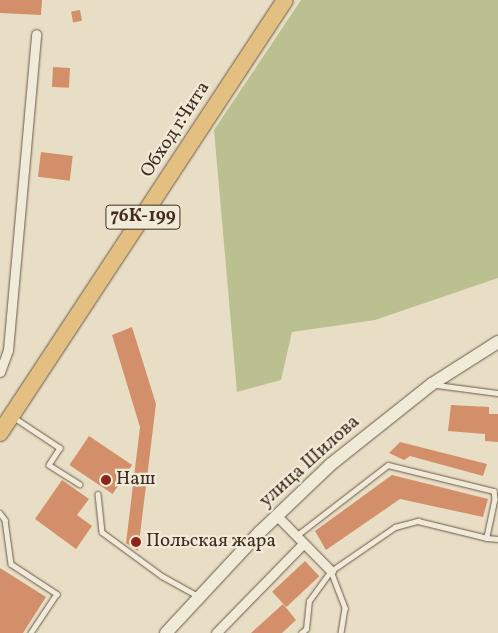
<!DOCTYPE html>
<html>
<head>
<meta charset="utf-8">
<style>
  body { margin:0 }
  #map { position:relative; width:498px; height:633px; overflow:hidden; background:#e8dec5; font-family:Vollkorn,serif }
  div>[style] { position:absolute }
  .green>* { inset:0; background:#bbc091 }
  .building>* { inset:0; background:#d38f6a; transform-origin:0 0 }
  .roads { filter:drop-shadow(0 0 1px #6b5948) drop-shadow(0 0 1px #6b5948) }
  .lane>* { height:4.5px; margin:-2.25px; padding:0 2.25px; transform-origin:2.25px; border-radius:2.25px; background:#f0ead9 }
  .street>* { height:9px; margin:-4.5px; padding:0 4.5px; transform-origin:4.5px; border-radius:4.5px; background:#f0ead9 }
  .secondary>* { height:12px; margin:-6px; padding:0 6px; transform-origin:6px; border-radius:6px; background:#f0ead9 }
  .highway>* { height:16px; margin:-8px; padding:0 8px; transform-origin:8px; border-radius:8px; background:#e4bf82 }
  .dots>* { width:14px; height:14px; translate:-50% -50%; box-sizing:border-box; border:2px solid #f0ead9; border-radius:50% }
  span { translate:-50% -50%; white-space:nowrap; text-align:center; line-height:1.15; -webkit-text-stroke:4.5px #f0ead9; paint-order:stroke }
  .shield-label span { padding:1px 4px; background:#f0ead9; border:1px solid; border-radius:4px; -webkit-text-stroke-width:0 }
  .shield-label { font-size:18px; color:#412d1f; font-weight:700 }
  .street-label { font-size:19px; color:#412d1f }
  .poi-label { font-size:19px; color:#412d1f }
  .left { translate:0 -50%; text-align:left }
</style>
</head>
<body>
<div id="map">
  <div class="green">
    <div style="clip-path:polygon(301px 0,498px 0,498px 278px,375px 320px,292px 332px,281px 380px,237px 392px,214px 130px)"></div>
  </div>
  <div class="building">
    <div style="clip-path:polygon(0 0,42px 0,41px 15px,0 13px)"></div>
    <div style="left:80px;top:10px;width:11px;height:9px;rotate:80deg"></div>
    <div style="left:53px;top:67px;width:17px;height:20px;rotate:3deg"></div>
    <div style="left:41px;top:152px;width:32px;height:25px;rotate:7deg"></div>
    <div style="clip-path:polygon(132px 327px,156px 404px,138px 551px,126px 543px,140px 427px,112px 335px)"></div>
    <div style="clip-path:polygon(451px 405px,489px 407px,489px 414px,498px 414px,498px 442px,485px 441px,485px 434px,448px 431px)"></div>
    <div style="left:89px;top:436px;width:52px;height:35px;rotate:34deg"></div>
    <div style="clip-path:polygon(400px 442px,487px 464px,483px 476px,410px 456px,404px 460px,389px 453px)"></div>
    <div style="clip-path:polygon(392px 475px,488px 499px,483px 517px,400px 499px,326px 550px,315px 531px)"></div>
    <div style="clip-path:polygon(62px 480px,89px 499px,77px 515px,92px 526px,76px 549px,35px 519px)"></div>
    <div style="left:305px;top:561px;width:21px;height:45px;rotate:47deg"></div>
    <div style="clip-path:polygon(0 568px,46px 597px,23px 633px,0 633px)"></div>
    <div style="clip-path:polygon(283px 604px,296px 620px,282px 633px,251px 633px)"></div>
  </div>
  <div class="roads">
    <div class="lane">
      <div style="left:437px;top:385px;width:62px;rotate:7.5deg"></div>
      <div style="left:15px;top:418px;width:54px;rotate:33.7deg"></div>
      <div style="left:60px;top:448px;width:20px;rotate:123deg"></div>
      <div style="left:49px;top:465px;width:36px;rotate:32deg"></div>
      <div style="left:98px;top:494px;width:38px;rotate:84deg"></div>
      <div style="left:102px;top:532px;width:74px;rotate:36.3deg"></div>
      <div style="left:162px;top:576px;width:41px;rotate:29.1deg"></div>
      <div style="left:0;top:513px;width:9px;rotate:54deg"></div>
      <div style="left:5px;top:520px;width:44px;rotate:82.2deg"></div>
      <div style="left:11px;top:564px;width:55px;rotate:33.1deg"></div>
      <div style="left:57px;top:594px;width:47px;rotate:123.7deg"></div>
      <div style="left:296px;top:536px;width:116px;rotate:-37.7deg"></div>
      <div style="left:388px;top:465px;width:109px;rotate:13.8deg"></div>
      <div style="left:494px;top:491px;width:8px;rotate:83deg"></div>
      <div style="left:495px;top:499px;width:40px;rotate:102deg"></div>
      <div style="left:331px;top:571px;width:40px;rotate:69deg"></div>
      <div style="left:345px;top:608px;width:25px;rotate:99deg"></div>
      <div style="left:301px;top:633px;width:6px;rotate:-39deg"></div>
      <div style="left:306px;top:629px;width:28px;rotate:-84deg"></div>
      <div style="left:309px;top:601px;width:37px;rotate:-54deg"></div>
      <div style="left:331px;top:571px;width:78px;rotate:-34.5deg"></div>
      <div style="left:395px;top:527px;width:24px;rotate:-15deg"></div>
      <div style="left:418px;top:521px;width:71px;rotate:13.8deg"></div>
      <div style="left:487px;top:538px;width:11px;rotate:5deg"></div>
    </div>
    <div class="street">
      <div style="left:0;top:372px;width:23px;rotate:-70deg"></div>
      <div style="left:8px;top:350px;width:317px;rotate:-84.9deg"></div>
      <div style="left:277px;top:516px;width:77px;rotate:45.5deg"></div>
      <div style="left:216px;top:633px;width:124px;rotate:-45.7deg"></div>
    </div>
    <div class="secondary">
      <div style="left:166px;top:633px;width:138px;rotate:-47.1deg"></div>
      <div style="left:260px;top:532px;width:97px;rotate:-43.7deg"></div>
      <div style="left:330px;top:465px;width:130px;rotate:-38.5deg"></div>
      <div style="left:432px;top:384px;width:78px;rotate:-32.5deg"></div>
    </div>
    <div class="highway">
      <div style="left:0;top:433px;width:518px;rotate:-56.65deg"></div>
    </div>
  </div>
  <div class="dots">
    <div style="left:106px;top:480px;background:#8f2418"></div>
    <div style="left:136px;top:542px;background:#8f2418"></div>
  </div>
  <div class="shield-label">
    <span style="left:143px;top:217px">76К-199</span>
  </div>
  <div class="street-label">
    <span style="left:176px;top:130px;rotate:-57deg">Обход г.Чита</span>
    <span style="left:310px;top:462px;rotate:-42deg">улица Шилова</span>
  </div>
  <div class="poi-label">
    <span class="left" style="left:116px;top:480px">Наш</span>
    <span class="left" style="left:146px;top:542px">Польская жара</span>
  </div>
</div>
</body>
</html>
